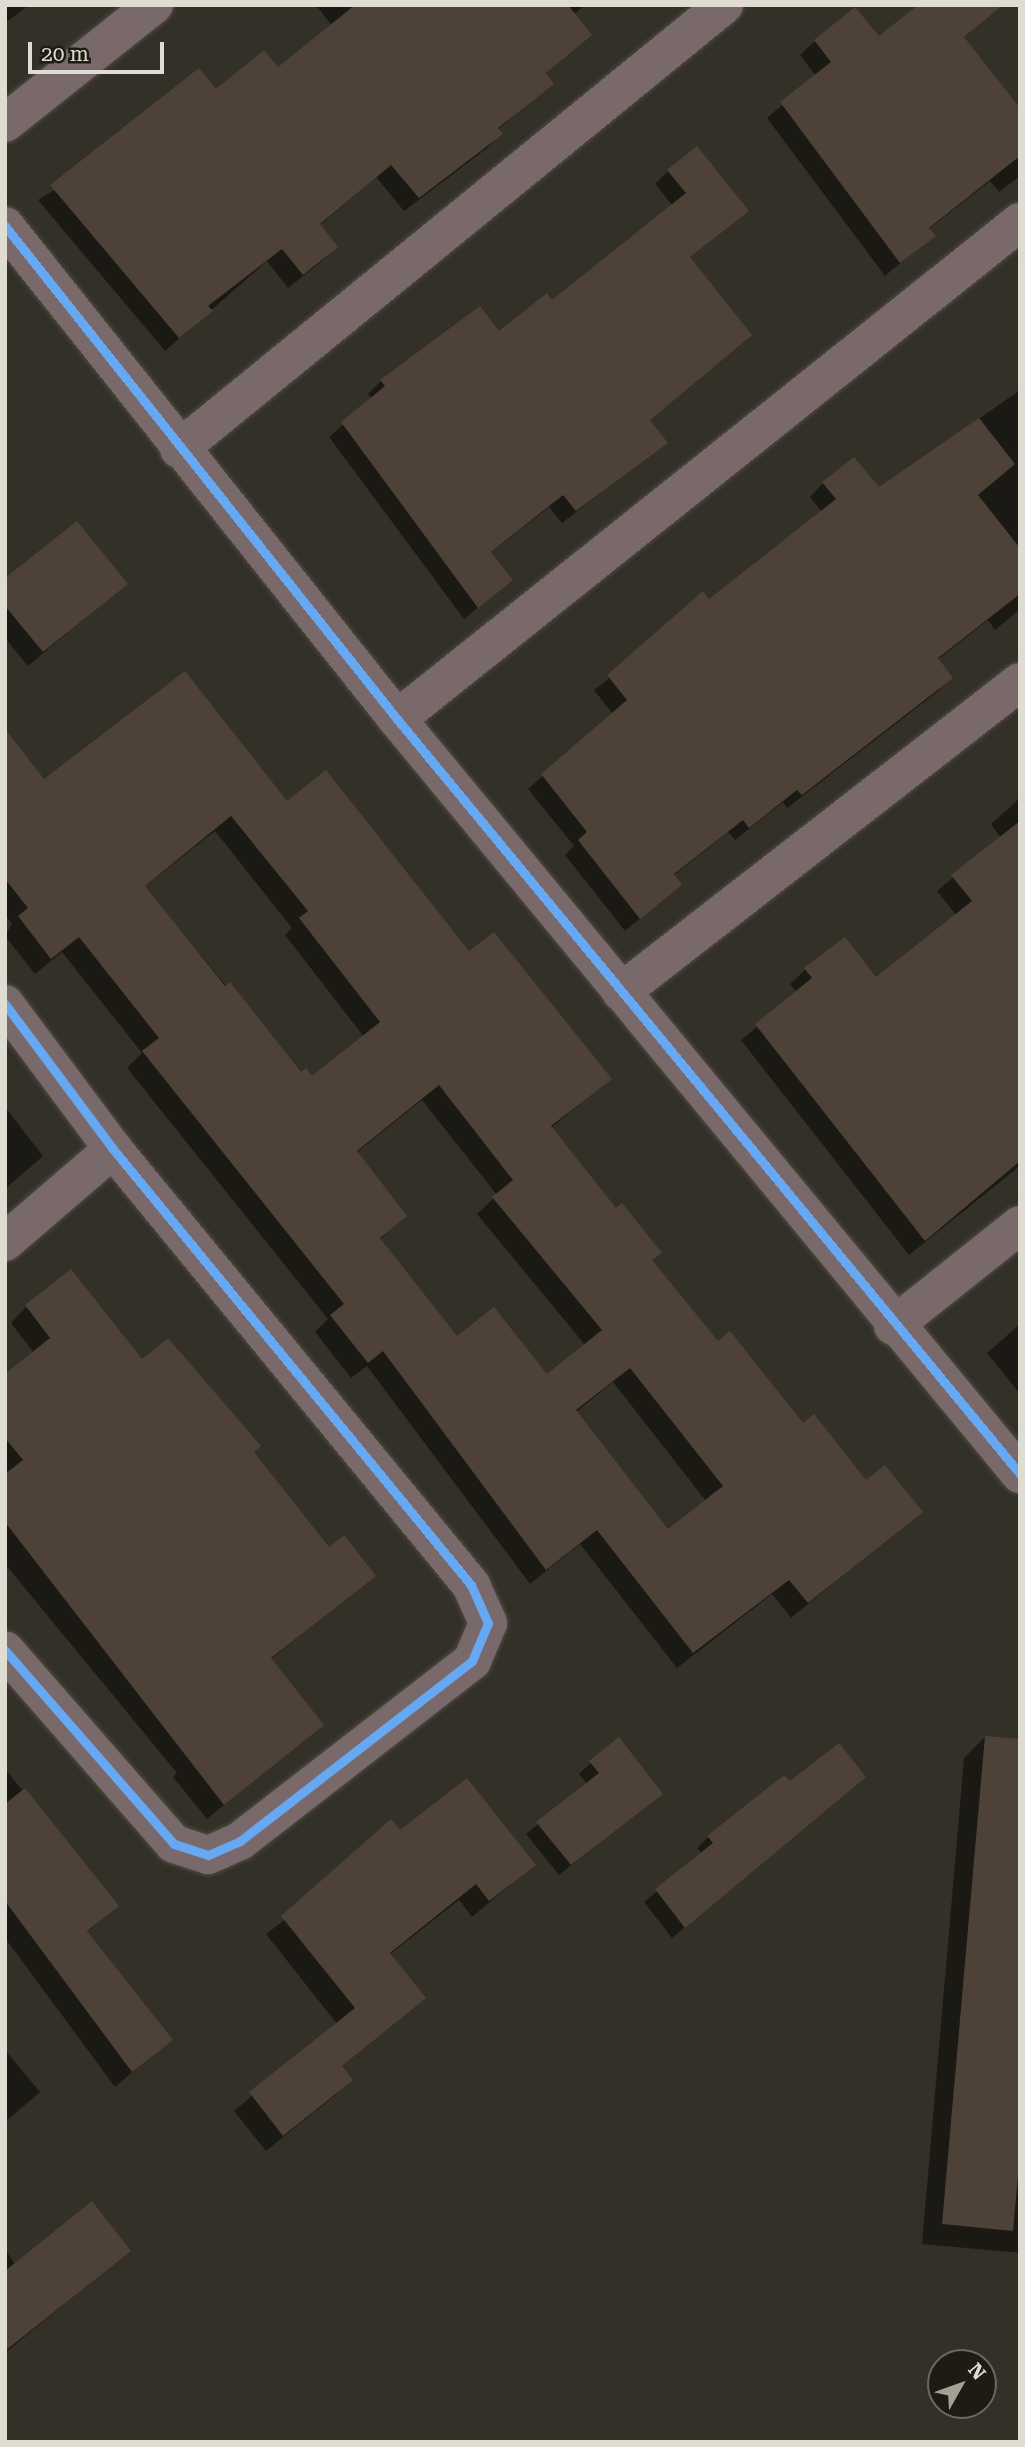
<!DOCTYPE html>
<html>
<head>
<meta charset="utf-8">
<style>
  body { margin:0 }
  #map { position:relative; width:1025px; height:2447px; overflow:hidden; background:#333027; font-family:"Roboto Serif",serif }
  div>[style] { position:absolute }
  .shadow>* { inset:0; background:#0007 }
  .building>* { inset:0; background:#4e4238 }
  .roads { filter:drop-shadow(0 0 2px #4e4b43) drop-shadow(0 0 2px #4e4b43) }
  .minor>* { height:38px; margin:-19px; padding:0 19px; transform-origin:19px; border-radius:19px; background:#79696a }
  .cycleway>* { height:9px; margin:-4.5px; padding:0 4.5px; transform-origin:4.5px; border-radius:4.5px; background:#66a8f1 }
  span { translate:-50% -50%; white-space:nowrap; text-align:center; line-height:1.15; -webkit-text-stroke:6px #1e1b13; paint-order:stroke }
  .frame { position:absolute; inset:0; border:7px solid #dfdcd1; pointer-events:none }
  .north { position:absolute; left:927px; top:2349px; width:70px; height:70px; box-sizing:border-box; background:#1e1b13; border:2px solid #6b685f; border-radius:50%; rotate:50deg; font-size:19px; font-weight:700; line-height:28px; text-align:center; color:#dfdcd1 }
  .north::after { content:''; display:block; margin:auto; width:24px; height:32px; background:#a3a096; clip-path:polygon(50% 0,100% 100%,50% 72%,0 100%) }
  .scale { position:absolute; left:28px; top:42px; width:136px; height:32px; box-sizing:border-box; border:4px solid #dfdcd1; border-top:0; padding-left:9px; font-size:21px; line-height:24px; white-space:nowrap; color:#dfdcd1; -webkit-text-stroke:5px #1e1b13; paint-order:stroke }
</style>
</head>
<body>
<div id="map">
  <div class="shadow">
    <div style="clip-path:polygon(5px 5px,29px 5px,5px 23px)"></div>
    <div style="clip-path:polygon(316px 5px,585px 5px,573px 15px,589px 35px,545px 74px,552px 83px,497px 130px,501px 134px,487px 148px,404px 211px,376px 177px,319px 226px,336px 247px,322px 261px,288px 288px,267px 261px,165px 351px,38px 200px,216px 91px,278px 70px,332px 26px)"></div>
    <div style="clip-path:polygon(1002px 5px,963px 38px,1020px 110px,1020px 176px,999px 192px,990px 181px,929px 229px,933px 235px,885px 276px,767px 118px,816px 76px,800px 55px,815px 41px,878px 39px)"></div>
    <div style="clip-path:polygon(668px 171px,747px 211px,689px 258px,648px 421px,666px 442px,562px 523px,549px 507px,490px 553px,511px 580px,464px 619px,329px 437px,372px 399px,368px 394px,381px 381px,499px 333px,551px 302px,673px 206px,655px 184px)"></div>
    <div style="clip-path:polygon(1020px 390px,1020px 609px,995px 630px,988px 620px,937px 660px,951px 678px,937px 692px,787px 808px,783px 802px,735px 840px,728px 832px,673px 876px,680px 885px,625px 931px,565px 855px,574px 846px,528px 789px,613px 714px,594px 690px,822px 512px,810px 497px,823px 483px,878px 489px)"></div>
    <div style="clip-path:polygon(5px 581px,126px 584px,28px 666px,5px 638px)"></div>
    <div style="clip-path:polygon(evenodd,5px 732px,44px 782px,287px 803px,469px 954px,610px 1079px,551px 1128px,651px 1261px,718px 1344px,802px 1426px,866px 1483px,920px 1512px,791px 1618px,772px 1594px,677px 1668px,580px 1544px,530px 1584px,367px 1366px,351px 1378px,315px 1332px,328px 1319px,127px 1068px,142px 1053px,62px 952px,35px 974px,5px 936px,12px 924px,5px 915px,5px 732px,215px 831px,292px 928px,285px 935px,364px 1037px,312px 1078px,300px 1075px,144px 887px,215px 831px,5px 732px,422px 1100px,497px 1195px,477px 1214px,585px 1345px,546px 1376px,457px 1338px,379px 1240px,405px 1216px,356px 1153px,422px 1100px,5px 732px,613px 1382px,706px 1501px,667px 1531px,576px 1412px,613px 1382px)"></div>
    <div style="clip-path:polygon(1020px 798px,1020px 1166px,909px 1255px,741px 1040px,797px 993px,790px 984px,806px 969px,876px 979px,957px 916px,937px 891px,1001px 838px,991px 824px)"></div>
    <div style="clip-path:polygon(5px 1107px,43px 1156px,5px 1189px)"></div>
    <div style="clip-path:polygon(26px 1307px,142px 1361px,252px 1453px,329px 1550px,373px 1576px,270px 1660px,322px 1725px,207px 1819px,173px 1777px,177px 1773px,5px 1564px,5px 1376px,34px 1353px,11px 1323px)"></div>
    <div style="clip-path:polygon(1020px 1324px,1020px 1394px,987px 1353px)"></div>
    <div style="clip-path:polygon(985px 1737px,1020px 1740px,1020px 2253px,922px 2244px,964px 1758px)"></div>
    <div style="clip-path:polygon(591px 1763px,661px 1794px,559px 1875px,526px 1834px,587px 1784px,579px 1774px)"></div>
    <div style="clip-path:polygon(5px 1769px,117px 1906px,86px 1933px,171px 2039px,115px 2087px,5px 1938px)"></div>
    <div style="clip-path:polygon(864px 1777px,672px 1938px,644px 1902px,702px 1854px,697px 1848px,708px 1837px,789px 1784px)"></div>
    <div style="clip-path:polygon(400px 1833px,534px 1865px,472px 1917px,459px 1900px,389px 1955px,424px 1998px,341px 2067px,351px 2080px,334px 2096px,266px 2151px,234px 2111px,337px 2024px,266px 1934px)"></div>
    <div style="clip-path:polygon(5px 2050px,40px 2092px,5px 2122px)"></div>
    <div style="clip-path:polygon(5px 2248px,15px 2265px,129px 2251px,5px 2353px)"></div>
  </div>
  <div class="building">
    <div style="clip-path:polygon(355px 5px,568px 5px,592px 35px,546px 73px,554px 84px,498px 128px,503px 134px,419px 198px,391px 165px,320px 224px,338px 247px,303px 275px,282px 249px,208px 306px,213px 311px,179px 338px,50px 185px,199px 68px,216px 89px,264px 50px,278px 67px)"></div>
    <div style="clip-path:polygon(918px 5px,1003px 5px,964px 37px,1020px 108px,1020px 156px,929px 228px,936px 236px,900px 263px,780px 102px,831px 62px,814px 40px,855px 7px,879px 36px)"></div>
    <div style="clip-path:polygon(697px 146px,749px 211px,690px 257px,752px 335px,650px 420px,668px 443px,576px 511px,563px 495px,491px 552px,513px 580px,478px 608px,341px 422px,385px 386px,380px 380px,480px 306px,499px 331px,547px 293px,552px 300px,686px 193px,667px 170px)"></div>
    <div style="clip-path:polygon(979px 418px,1015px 464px,978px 495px,1020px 548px,1020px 594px,938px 658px,953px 678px,802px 795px,797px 790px,749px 828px,743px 820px,674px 874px,682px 885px,640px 919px,578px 840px,587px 832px,541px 774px,627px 700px,607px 675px,703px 591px,709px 599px,836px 499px,822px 482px,854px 457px,879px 487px)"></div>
    <div style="clip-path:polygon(77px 521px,128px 584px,43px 652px,5px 606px,5px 578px)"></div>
    <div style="clip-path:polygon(evenodd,185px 671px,287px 801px,326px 770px,469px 951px,494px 932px,612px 1079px,551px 1126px,616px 1208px,622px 1203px,662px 1253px,652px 1260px,718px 1341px,730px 1331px,803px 1423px,814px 1414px,866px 1480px,885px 1465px,923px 1512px,808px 1603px,789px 1580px,693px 1653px,597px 1530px,546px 1570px,383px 1351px,368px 1363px,330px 1315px,344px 1304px,142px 1051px,159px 1038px,79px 937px,51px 959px,18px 916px,28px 908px,5px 879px,5px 729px,44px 779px,185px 671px,231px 816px,308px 911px,299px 918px,380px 1022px,312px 1076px,306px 1068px,301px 1072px,230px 982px,225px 986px,145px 886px,231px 816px,185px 671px,439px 1085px,513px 1180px,492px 1197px,602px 1330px,547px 1374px,494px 1307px,457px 1336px,380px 1238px,407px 1216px,357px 1151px,439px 1085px,185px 671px,630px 1368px,723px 1486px,668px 1529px,576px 1410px,630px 1368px)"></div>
    <div style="clip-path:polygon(1020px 821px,1020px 1161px,925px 1241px,755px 1024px,812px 978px,804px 968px,845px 937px,876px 977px,972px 901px,951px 875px)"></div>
    <div style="clip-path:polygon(71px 1269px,142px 1359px,168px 1338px,261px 1446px,254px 1452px,329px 1547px,344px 1535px,376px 1576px,271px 1658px,324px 1725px,224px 1805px,5px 1522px,5px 1474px,23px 1460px,5px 1438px,5px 1374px,50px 1338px,25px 1305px)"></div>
    <div style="clip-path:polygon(985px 1736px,1020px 1739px,1020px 2153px,1013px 2231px,942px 2224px)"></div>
    <div style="clip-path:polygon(619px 1737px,663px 1794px,571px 1865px,536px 1822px,599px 1773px,589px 1761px)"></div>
    <div style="clip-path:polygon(839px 1743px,866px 1777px,685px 1928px,655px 1889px,713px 1843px,707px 1836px,784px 1775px,790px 1781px)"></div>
    <div style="clip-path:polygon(467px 1778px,536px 1865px,489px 1901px,476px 1884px,390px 1953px,426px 1998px,342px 2066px,353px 2080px,283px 2136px,249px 2092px,355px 2008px,281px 1916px,391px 1819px,400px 1830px)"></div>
    <div style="clip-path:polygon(25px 1788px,119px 1906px,87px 1931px,173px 2040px,132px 2072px,5px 1901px,5px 1804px)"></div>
    <div style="clip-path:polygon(92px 2201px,131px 2251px,5px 2351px,5px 2271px)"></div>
  </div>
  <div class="roads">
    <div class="minor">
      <div style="left:5px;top:123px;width:190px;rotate:-38.4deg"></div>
      <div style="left:5px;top:226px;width:630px;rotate:51.51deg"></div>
      <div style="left:397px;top:719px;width:979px;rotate:50.47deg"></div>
      <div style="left:179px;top:449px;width:703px;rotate:-39.17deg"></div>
      <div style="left:397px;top:719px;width:797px;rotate:-38.58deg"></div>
      <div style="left:621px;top:992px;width:505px;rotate:-37.85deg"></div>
      <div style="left:5px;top:1004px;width:181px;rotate:53.3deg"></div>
      <div style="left:113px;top:1149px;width:564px;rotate:50.61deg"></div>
      <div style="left:471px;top:1585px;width:42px;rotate:65.9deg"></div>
      <div style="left:488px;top:1623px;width:41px;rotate:112.8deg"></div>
      <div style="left:472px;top:1661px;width:294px;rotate:142.2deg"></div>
      <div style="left:240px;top:1841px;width:35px;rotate:156deg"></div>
      <div style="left:208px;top:1855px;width:36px;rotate:-162deg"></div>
      <div style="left:174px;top:1844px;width:257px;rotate:-131.1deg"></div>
      <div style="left:5px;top:1242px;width:143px;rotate:-40.7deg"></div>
      <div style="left:893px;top:1326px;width:162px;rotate:-38.5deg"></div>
    </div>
  </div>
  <div class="cycleway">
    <div style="left:5px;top:226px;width:630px;rotate:51.51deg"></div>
    <div style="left:397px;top:719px;width:979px;rotate:50.47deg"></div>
    <div style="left:5px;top:1004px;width:181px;rotate:53.3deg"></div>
    <div style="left:113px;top:1149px;width:564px;rotate:50.61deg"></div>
    <div style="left:471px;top:1585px;width:42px;rotate:65.9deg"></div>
    <div style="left:488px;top:1623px;width:41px;rotate:112.8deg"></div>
    <div style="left:472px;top:1661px;width:294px;rotate:142.2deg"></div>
    <div style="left:240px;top:1841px;width:35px;rotate:156deg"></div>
    <div style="left:208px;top:1855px;width:36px;rotate:-162deg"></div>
    <div style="left:174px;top:1844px;width:257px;rotate:-131.1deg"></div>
  </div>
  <div class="frame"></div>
  <div class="north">N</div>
  <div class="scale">20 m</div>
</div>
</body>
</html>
